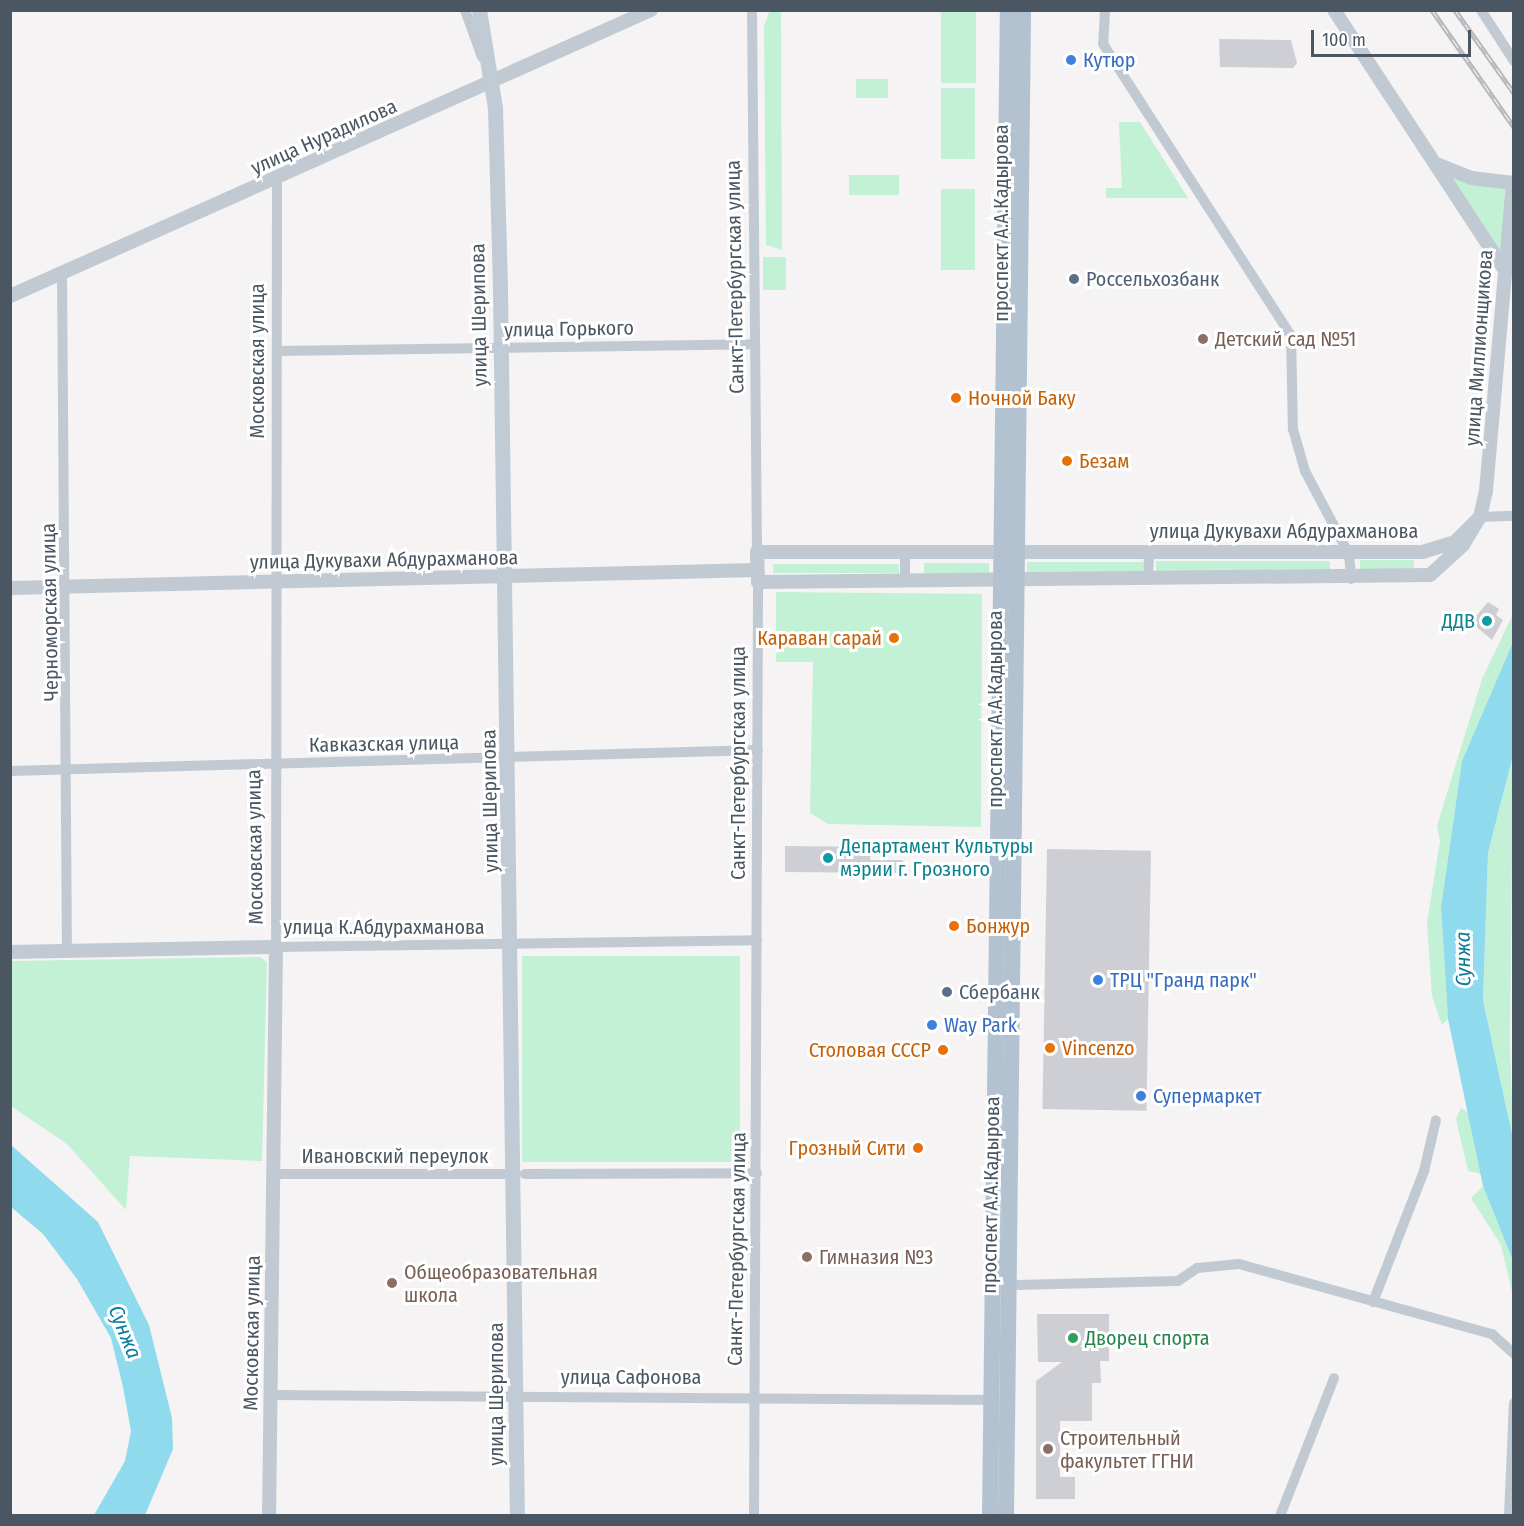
<!DOCTYPE html>
<html>
<head>
<meta charset="utf-8">
<style>
  body { margin:0 }
  #map { position:relative; width:1524px; height:1526px; overflow:hidden; background:#f5f3f3; font-family:"Fira Sans Condensed",sans-serif }
  div>[style] { position:absolute }
  .green>* { inset:0; background:#c3f1d5; transform-origin:0 0 }
  .water>* { inset:0; background:#90daee }
  .building>* { inset:0; background:#cdcfd5; transform-origin:0 0 }
  .minor>* { height:10px; margin:-5px; padding:0 5px; transform-origin:5px; border-radius:5px; background:#c1cad2 }
  .tertiary>* { height:14px; margin:-7px; padding:0 7px; transform-origin:7px; border-radius:7px; background:#c1cad2 }
  .secondary>* { height:15px; margin:-7.5px; padding:0 7.5px; transform-origin:7.5px; border-radius:7.5px; background:#c1cbd6 }
  .primary>* { height:16px; margin:-8px; padding:0 8px; transform-origin:8px; border-radius:8px; background:#b3c2d1 }
  .rail>* { height:5px; margin-top:-2.5px; transform-origin:0; background:repeating-linear-gradient(90deg,#fff 0 9px,#b5b8bd 0 18px); box-sizing:border-box; border-block:2px solid #b5b8bd }
  .dots>* { width:16px; height:16px; translate:-50% -50%; box-sizing:border-box; border:3px solid #fff; border-radius:50% }
  span { translate:-50% -50%; white-space:nowrap; text-align:center; line-height:1.15; -webkit-text-stroke:6px #fff; paint-order:stroke }
  .shop-label { font-size:20px; color:#366cbe }
  .left { translate:0 -50%; text-align:left }
  .street-label { font-size:20px; color:#4a5661 }
  .service-label { font-size:20px; color:#4e5e75 }
  .education-label { font-size:20px; color:#785e54 }
  .food-label { font-size:20px; color:#c56008 }
  .right { translate:-100% -50%; text-align:right }
  .culture-label { font-size:20px; color:#0d838f }
  .leisure-label { font-size:20px; color:#27864d }
  .water-label { font-size:21px; color:#0c7c9b; font-style:italic }
  .frame { position:absolute; inset:0; border:12px solid #4a5661; pointer-events:none }
  .scale { position:absolute; left:1311px; top:30px; width:160px; height:27px; box-sizing:border-box; border:3px solid #4a5661; border-top:0; padding-left:8px; font-size:18px; line-height:21px; white-space:nowrap; color:#4a5661; -webkit-text-stroke:4px #fff; paint-order:stroke }
</style>
</head>
<body>
<div id="map">
  <div class="green">
    <div style="clip-path:polygon(770px 10px,781px 11px,782px 250px,766px 245px,764px 26px)"></div>
    <div style="left:941px;top:11px;width:35px;height:72px"></div>
    <div style="left:856px;top:79px;width:32px;height:19px"></div>
    <div style="left:941px;top:88px;width:34px;height:71px"></div>
    <div style="clip-path:polygon(1119px 122px,1140px 122px,1188px 198px,1106px 198px,1106px 188px,1122px 188px)"></div>
    <div style="clip-path:polygon(1439px 165px,1513px 183px,1504px 269px)"></div>
    <div style="left:849px;top:175px;width:50px;height:20px"></div>
    <div style="left:941px;top:189px;width:34px;height:81px"></div>
    <div style="left:786px;top:257px;width:33px;height:23px;rotate:90deg"></div>
    <div style="left:1360px;top:560px;width:54px;height:12px"></div>
    <div style="left:1156px;top:561px;width:174px;height:12px"></div>
    <div style="left:1027px;top:562px;width:116px;height:12px"></div>
    <div style="left:924px;top:563px;width:65px;height:10px"></div>
    <div style="left:773px;top:564px;width:126px;height:9px"></div>
    <div style="clip-path:polygon(776px 592px,982px 594px,981px 827px,828px 824px,810px 813px,813px 662px,776px 662px)"></div>
    <div style="clip-path:polygon(1513px 614px,1513px 642px,1462px 761px,1441px 907px,1448px 1019px,1442px 1025px,1432px 996px,1427px 923px,1440px 841px,1437px 826px,1482px 679px)"></div>
    <div style="clip-path:polygon(1513px 755px,1510px 1045px,1513px 1139px,1483px 1000px,1488px 853px)"></div>
    <div style="left:522px;top:956px;width:218px;height:206px"></div>
    <div style="clip-path:polygon(260px 957px,267px 962px,262px 1161px,130px 1156px,126px 1210px,67px 1144px,11px 1106px,11px 961px)"></div>
    <div style="clip-path:polygon(1461px 1108px,1468px 1113px,1481px 1174px,1468px 1171px,1456px 1119px)"></div>
    <div style="clip-path:polygon(1483px 1186px,1513px 1261px,1513px 1296px,1501px 1245px,1471px 1198px)"></div>
  </div>
  <div class="water">
    <div style="clip-path:polygon(1513px 642px,1513px 755px,1488px 853px,1483px 1000px,1513px 1139px,1513px 1261px,1483px 1186px,1448px 1019px,1441px 907px,1462px 761px)"></div>
    <div style="clip-path:polygon(11px 1145px,98px 1222px,149px 1325px,172px 1418px,173px 1449px,145px 1515px,94px 1515px,125px 1461px,131px 1431px,123px 1387px,111px 1338px,77px 1279px,43px 1234px,11px 1207px)"></div>
  </div>
  <div class="building">
    <div style="clip-path:polygon(1219px 39px,1291px 40px,1297px 63px,1293px 68px,1220px 67px)"></div>
    <div style="clip-path:polygon(1488px 602px,1499px 609px,1496px 615px,1503px 620px,1492px 640px,1471px 622px)"></div>
    <div style="clip-path:polygon(785px 846px,870px 847px,870px 860px,903px 860px,904px 873px,785px 872px)"></div>
    <div style="left:1047px;top:849px;width:104px;height:260px;rotate:1deg"></div>
    <div style="clip-path:polygon(1037px 1314px,1109px 1314px,1109px 1361px,1100px 1361px,1101px 1383px,1092px 1383px,1092px 1421px,1060px 1421px,1060px 1477px,1075px 1477px,1075px 1499px,1036px 1499px,1036px 1381px,1062px 1362px,1038px 1362px)"></div>
  </div>
  <div class="minor">
    <div style="left:465px;top:10px;width:50px;rotate:70.1deg"></div>
    <div style="left:752px;top:10px;width:542px;rotate:89.47deg"></div>
    <div style="left:1105px;top:10px;width:34px;rotate:93deg"></div>
    <div style="left:1103px;top:44px;width:347px;rotate:57.2deg"></div>
    <div style="left:1291px;top:336px;width:93px;rotate:88.8deg"></div>
    <div style="left:1293px;top:429px;width:44px;rotate:74.1deg"></div>
    <div style="left:1305px;top:471px;width:94px;rotate:62.1deg"></div>
    <div style="left:1349px;top:554px;width:25px;rotate:85deg"></div>
    <div style="left:1481px;top:10px;width:61px;rotate:57.1deg"></div>
    <div style="left:277px;top:178px;width:769px;rotate:90.07deg"></div>
    <div style="left:276px;top:947px;width:481px;rotate:-0.8deg"></div>
    <div style="left:62px;top:273px;width:678px;rotate:89.58deg"></div>
    <div style="left:277px;top:351px;width:478px;rotate:-0.8deg"></div>
    <div style="left:1480px;top:517px;width:34px;rotate:-2deg"></div>
    <div style="left:905px;top:551px;width:27px;rotate:90deg"></div>
    <div style="left:1148px;top:580px;width:30px;rotate:-88deg"></div>
    <div style="left:10px;top:771px;width:748px;rotate:-1.61deg"></div>
    <div style="left:274px;top:1174px;width:242px"></div>
    <div style="left:525px;top:1174px;width:232px;rotate:-0.2deg"></div>
    <div style="left:1011px;top:1285px;width:167px;rotate:-1.4deg"></div>
    <div style="left:1178px;top:1281px;width:23px;rotate:-34deg"></div>
    <div style="left:1197px;top:1268px;width:42px;rotate:-5.4deg"></div>
    <div style="left:1239px;top:1264px;width:263px;rotate:15.5deg"></div>
    <div style="left:1492px;top:1334px;width:30px;rotate:42deg"></div>
    <div style="left:1373px;top:1302px;width:141px;rotate:-68.7deg"></div>
    <div style="left:1424px;top:1171px;width:52px;rotate:-76.8deg"></div>
    <div style="left:271px;top:1395px;width:720px;rotate:0.4deg"></div>
    <div style="left:754px;top:1516px;width:934px;rotate:-89.75deg"></div>
    <div style="left:1280px;top:1516px;width:148px;rotate:-68.6deg"></div>
    <div style="left:1509px;top:1516px;width:113px;rotate:-87.5deg"></div>
  </div>
  <div class="tertiary">
    <div style="left:1334px;top:10px;width:310px;rotate:56.7deg"></div>
    <div style="left:1439px;top:165px;width:35px;rotate:22deg"></div>
    <div style="left:1471px;top:178px;width:43px;rotate:6.6deg"></div>
    <div style="left:10px;top:296px;width:702px;rotate:-24.05deg"></div>
    <div style="left:1480px;top:517px;width:35px;rotate:135deg"></div>
    <div style="left:1455px;top:542px;width:34px;rotate:163deg"></div>
    <div style="left:1423px;top:552px;width:666px;rotate:180deg"></div>
    <div style="left:757px;top:552px;width:30px;rotate:88deg"></div>
    <div style="left:758px;top:582px;width:672px;rotate:-0.6deg"></div>
    <div style="left:1430px;top:575px;width:45px;rotate:-42.3deg"></div>
    <div style="left:1463px;top:545px;width:33px;rotate:-59deg"></div>
    <div style="left:1480px;top:517px;width:27px;rotate:-77deg"></div>
    <div style="left:1486px;top:491px;width:309px;rotate:-85deg"></div>
    <div style="left:10px;top:588px;width:747px;rotate:-1.38deg"></div>
    <div style="left:10px;top:952px;width:266px;rotate:-1.1deg"></div>
    <div style="left:276px;top:947px;width:569px;rotate:90.7deg"></div>
  </div>
  <div class="secondary">
    <div style="left:479px;top:10px;width:99px;rotate:80.7deg"></div>
    <div style="left:495px;top:108px;width:181px;rotate:88.4deg"></div>
    <div style="left:500px;top:289px;width:1227px;rotate:89.21deg"></div>
  </div>
  <div class="primary">
    <div style="left:990px;top:1516px;width:1506px;rotate:-89.32deg"></div>
    <div style="left:1006px;top:1516px;width:1506px;rotate:-89.35deg"></div>
  </div>
  <div class="rail">
    <div style="left:1432px;top:10px;width:143px;rotate:55deg"></div>
    <div style="left:1455px;top:10px;width:102px;rotate:54.6deg"></div>
  </div>
  <div class="dots">
    <div style="left:1071px;top:60px;background:#3f7fe0"></div>
    <div style="left:1074px;top:279px;background:#5c6f8a"></div>
    <div style="left:1203px;top:339px;background:#8d6e63"></div>
    <div style="left:956px;top:398px;background:#e8710a"></div>
    <div style="left:1067px;top:461px;background:#e8710a"></div>
    <div style="left:1487px;top:621px;background:#0f9aa8"></div>
    <div style="left:894px;top:638px;background:#e8710a"></div>
    <div style="left:828px;top:858px;background:#0f9aa8"></div>
    <div style="left:954px;top:926px;background:#e8710a"></div>
    <div style="left:1098px;top:980px;background:#3f7fe0"></div>
    <div style="left:947px;top:992px;background:#5c6f8a"></div>
    <div style="left:932px;top:1025px;background:#3f7fe0"></div>
    <div style="left:1050px;top:1048px;background:#e8710a"></div>
    <div style="left:943px;top:1050px;background:#e8710a"></div>
    <div style="left:1141px;top:1096px;background:#3f7fe0"></div>
    <div style="left:918px;top:1148px;background:#e8710a"></div>
    <div style="left:807px;top:1257px;background:#8d6e63"></div>
    <div style="left:392px;top:1283px;background:#8d6e63"></div>
    <div style="left:1073px;top:1338px;background:#2e9e5b"></div>
    <div style="left:1048px;top:1449px;background:#8d6e63"></div>
  </div>
  <div class="shop-label">
    <span class="left" style="left:1083px;top:60px">Кутюр</span>
    <span class="left" style="left:1110px;top:980px">ТРЦ "Гранд парк"</span>
    <span class="left" style="left:944px;top:1025px">Way Park</span>
    <span class="left" style="left:1153px;top:1096px">Супермаркет</span>
  </div>
  <div class="street-label">
    <span style="left:324px;top:137px;rotate:-24deg">улица Нурадилова</span>
    <span style="left:1001px;top:223px;rotate:-90deg">проспект А.А.Кадырова</span>
    <span style="left:735px;top:277px;rotate:-91deg">Санкт-Петербургская улица</span>
    <span style="left:479px;top:315px;rotate:-91deg">улица Шерипова</span>
    <span style="left:569px;top:329px;rotate:-1deg">улица Горького</span>
    <span style="left:1479px;top:348px;rotate:-86deg">улица Миллионщикова</span>
    <span style="left:257px;top:361px;rotate:-90deg">Московская улица</span>
    <span style="left:1284px;top:531px">улица Дукувахи Абдурахманова</span>
    <span style="left:384px;top:560px;rotate:-1deg">улица Дукувахи Абдурахманова</span>
    <span style="left:50px;top:612px;rotate:-91deg">Черноморская улица</span>
    <span style="left:995px;top:709px;rotate:-90deg">проспект А.А.Кадырова</span>
    <span style="left:384px;top:744px;rotate:-1deg">Кавказская улица</span>
    <span style="left:738px;top:763px;rotate:-90deg">Санкт-Петербургская улица</span>
    <span style="left:490px;top:801px;rotate:-91deg">улица Шерипова</span>
    <span style="left:255px;top:847px;rotate:-91deg">Московская улица</span>
    <span style="left:384px;top:927px">улица К.Абдурахманова</span>
    <span style="left:395px;top:1156px">Ивановский переулок</span>
    <span style="left:991px;top:1195px;rotate:-89deg">проспект А.А.Кадырова</span>
    <span style="left:737px;top:1249px;rotate:-89deg">Санкт-Петербургская улица</span>
    <span style="left:252px;top:1333px;rotate:-89deg">Московская улица</span>
    <span style="left:631px;top:1377px">улица Сафонова</span>
    <span style="left:496px;top:1394px;rotate:-90deg">улица Шерипова</span>
  </div>
  <div class="service-label">
    <span class="left" style="left:1086px;top:279px">Россельхозбанк</span>
    <span class="left" style="left:959px;top:992px">Сбербанк</span>
  </div>
  <div class="education-label">
    <span class="left" style="left:1215px;top:339px">Детский сад №51</span>
    <span class="left" style="left:819px;top:1257px">Гимназия №3</span>
    <span class="left" style="left:404px;top:1284px">Общеобразовательная<br>школа</span>
    <span class="left" style="left:1060px;top:1450px">Строительный<br>факультет ГГНИ</span>
  </div>
  <div class="food-label">
    <span class="left" style="left:968px;top:398px">Ночной Баку</span>
    <span class="left" style="left:1079px;top:461px">Безам</span>
    <span class="right" style="left:882px;top:638px">Караван сарай</span>
    <span class="left" style="left:966px;top:926px">Бонжур</span>
    <span class="left" style="left:1062px;top:1048px">Vincenzo</span>
    <span class="right" style="left:931px;top:1050px">Столовая СССР</span>
    <span class="right" style="left:906px;top:1148px">Грозный Сити</span>
  </div>
  <div class="culture-label">
    <span class="right" style="left:1475px;top:621px">ДДВ</span>
    <span class="left" style="left:840px;top:858px">Департамент Культуры<br>мэрии г. Грозного</span>
  </div>
  <div class="leisure-label">
    <span class="left" style="left:1085px;top:1338px">Дворец спорта</span>
  </div>
  <div class="water-label">
    <span style="left:1463px;top:959px;rotate:-91deg">Сунжа</span>
    <span style="left:125px;top:1332px;rotate:68deg">Сунжа</span>
  </div>
  <div class="frame"></div>
  <div class="scale">100 m</div>
</div>
</body>
</html>
